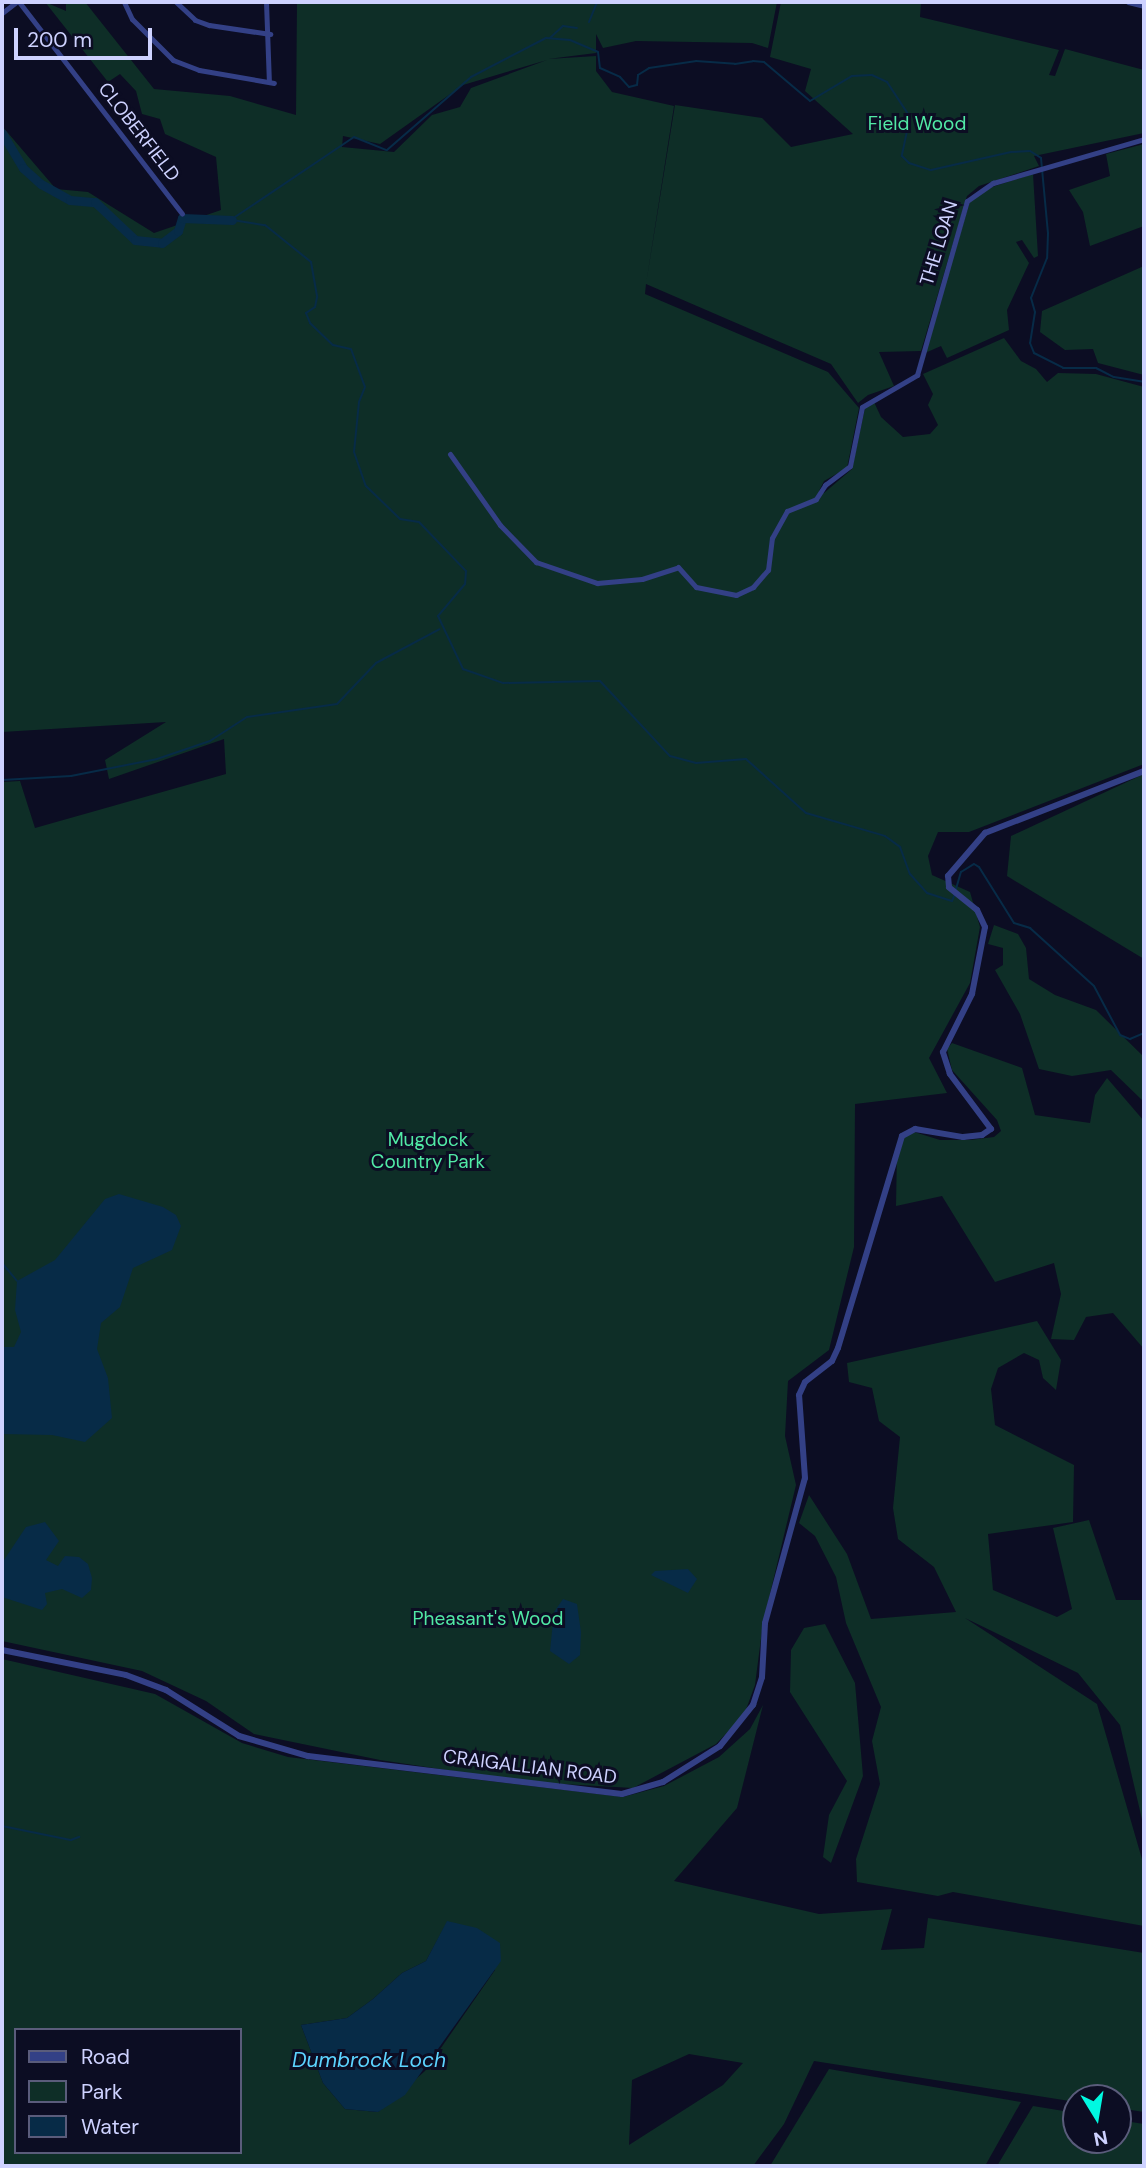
<!DOCTYPE html>
<html>
<head>
<meta charset="utf-8">
<style>
  body { margin:0 }
  #map { position:relative; width:1146px; height:2168px; overflow:hidden; background:#0c0d23; font-family:"DM Sans",sans-serif }
  div>[style] { position:absolute }
  .green>* { inset:0; background:#0e2e27 }
  .water>* { inset:0; background:#072b47 }
  .stream>* { height:2px; margin:-1px; padding:0 1px; transform-origin:1px; border-radius:1px; background:#072b47 }
  .river>* { height:9px; margin:-4.5px; padding:0 4.5px; transform-origin:4.5px; border-radius:4.5px; background:#072b47 }
  .minor>* { height:5px; margin:-2.5px; padding:0 2.5px; transform-origin:2.5px; border-radius:2.5px; background:#334086 }
  .tertiary>* { height:6px; margin:-3px; padding:0 3px; transform-origin:3px; border-radius:3px; background:#334086 }
  span { translate:-50% -50%; white-space:nowrap; text-align:center; line-height:1.15; -webkit-text-stroke:6px #0c0d23; paint-order:stroke }
  .park-label { font-size:19px; color:#51e9a5 }
  .street-label { font-size:19px; color:#ced2ff }
  .water-label { font-size:21px; color:#5cd4ff; font-style:italic }
  .frame { position:absolute; inset:0; border:4px solid #ced2ff; pointer-events:none }
  .legend { position:absolute; left:14px; top:2028px; width:228px; height:126px; box-sizing:border-box; background:#0c0d23; border:2px solid #5a5c7b; margin:0; padding:9px 12px; list-style:none; font-size:21px; color:#ced2ff }
  .legend li { display:flex; align-items:center; gap:14px; height:35px }
  .legend b { width:35px; border:2px solid #5a5c7b }
  .north { position:absolute; left:1062px; top:2084px; width:70px; height:70px; box-sizing:border-box; background:#0c0d23; border:2px solid #5a5c7b; border-radius:50%; rotate:169deg; font-size:19px; font-weight:700; line-height:28px; text-align:center; color:#ced2ff }
  .north::after { content:''; display:block; margin:auto; width:24px; height:32px; background:#00f9e1; clip-path:polygon(50% 0,100% 100%,50% 72%,0 100%) }
  .scale { position:absolute; left:14px; top:28px; width:138px; height:32px; box-sizing:border-box; border:4px solid #ced2ff; border-top:0; padding-left:9px; font-size:21px; line-height:24px; white-space:nowrap; color:#ced2ff; -webkit-text-stroke:5px #0c0d23; paint-order:stroke }
</style>
</head>
<body>
<div id="map">
  <div class="green">
    <div style="clip-path:polygon(evenodd,45px 2px,66px 11px,66px 2px,85px 2px,154px 89px,230px 96px,296px 115px,297px 2px,777px 2px,768px 48px,752px 43px,636px 41px,603px 48px,596px 34px,596px 53px,548px 59px,596px 56px,596px 71px,612px 92px,674px 106px,646px 284px,675px 105px,762px 118px,791px 147px,853px 134px,805px 91px,811px 69px,770px 57px,781px 2px,921px 2px,920px 17px,1059px 50px,1049px 75px,1055px 76px,1065px 49px,1144px 70px,1144px 133px,1034px 156px,1039px 166px,979px 186px,967px 196px,921px 351px,879px 352px,894px 386px,868px 395px,858px 403px,831px 364px,646px 284px,645px 294px,828px 372px,859px 408px,847px 468px,824px 481px,819px 491px,824px 493px,852px 469px,865px 408px,874px 402px,881px 417px,903px 437px,930px 434px,938px 425px,928px 405px,933px 394px,923px 374px,1004px 338px,1021px 361px,1036px 369px,1047px 382px,1058px 373px,1096px 374px,1144px 387px,1144px 764px,969px 832px,938px 832px,928px 856px,932px 875px,970px 892px,980px 927px,970px 983px,929px 1058px,947px 1093px,855px 1104px,854px 1247px,829px 1350px,788px 1381px,785px 1436px,796px 1485px,763px 1623px,755px 1685px,744px 1715px,716px 1744px,633px 1788px,527px 1782px,380px 1760px,254px 1734px,206px 1701px,142px 1671px,2px 1641px,2px 782px,20px 781px,35px 828px,226px 774px,224px 739px,109px 779px,105px 760px,166px 722px,2px 732px,2px 126px,56px 189px,88px 192px,154px 233px,221px 210px,216px 157px,165px 134px,160px 119px,142px 114px,136px 91px,120px 74px,108px 82px,45px 2px,547px 60px,471px 88px,460px 107px,432px 115px,394px 152px,342px 147px,343px 136px,380px 144px,463px 85px,547px 60px)"></div>
    <div style="clip-path:polygon(1144px 144px,1144px 226px,1090px 246px,1083px 212px,1069px 190px,1110px 176px,1106px 154px)"></div>
    <div style="clip-path:polygon(1033px 174px,1038px 256px,1034px 258px,1022px 240px,1016px 242px,1029px 263px,1007px 310px,1009px 330px,947px 358px,941px 346px,925px 353px,970px 201px,992px 187px)"></div>
    <div style="clip-path:polygon(1144px 266px,1144px 375px,1098px 363px,1093px 349px,1065px 350px,1040px 332px,1042px 311px)"></div>
    <div style="clip-path:polygon(1144px 774px,1144px 959px,1007px 876px,1011px 836px)"></div>
    <div style="clip-path:polygon(994px 925px,1018px 934px,1026px 948px,1029px 979px,1055px 995px,1096px 1010px,1144px 1057px,1144px 1102px,1111px 1070px,1072px 1076px,1039px 1069px,1020px 1014px,995px 970px,1003px 965px,1003px 948px,988px 944px)"></div>
    <div style="clip-path:polygon(952px 1043px,1022px 1068px,1035px 1115px,1090px 1123px,1095px 1095px,1107px 1078px,1144px 1121px,1144px 1349px,1113px 1313px,1086px 1317px,1074px 1340px,1051px 1339px,1061px 1294px,1054px 1263px,995px 1282px,942px 1196px,896px 1206px,897px 1150px,904px 1135px,911px 1131px,940px 1140px,970px 1140px,994px 1137px,1001px 1131px,997px 1120px,952px 1070px,947px 1049px)"></div>
    <div style="clip-path:polygon(1037px 1321px,1061px 1360px,1056px 1390px,1043px 1378px,1039px 1360px,1024px 1353px,998px 1368px,991px 1389px,995px 1425px,1074px 1465px,1073px 1522px,988px 1534px,993px 1590px,1057px 1617px,1072px 1609px,1053px 1528px,1089px 1520px,1116px 1600px,1144px 1600px,1144px 1828px,1120px 1725px,1078px 1673px,965px 1618px,1097px 1704px,1144px 1866px,1144px 1926px,953px 1892px,938px 1896px,857px 1882px,856px 1859px,880px 1784px,872px 1741px,881px 1707px,846px 1623px,836px 1577px,815px 1536px,799px 1523px,809px 1495px,847px 1554px,871px 1619px,956px 1612px,934px 1567px,898px 1539px,893px 1508px,900px 1437px,879px 1421px,872px 1388px,849px 1382px,847px 1363px)"></div>
    <div style="clip-path:polygon(825px 1624px,855px 1683px,863px 1776px,831px 1863px,823px 1857px,829px 1815px,847px 1781px,790px 1692px,791px 1650px,804px 1628px)"></div>
    <div style="clip-path:polygon(evenodd,2px 1659px,155px 1694px,242px 1743px,288px 1757px,623px 1797px,664px 1786px,719px 1757px,750px 1729px,763px 1705px,737px 1808px,674px 1881px,819px 1914px,892px 1909px,881px 1950px,924px 1948px,928px 1918px,1144px 1953px,1144px 2112px,1118px 2108px,1118px 2098px,1076px 2098px,1076px 2102px,814px 2061px,784px 2124px,753px 2166px,2px 2166px,2px 1659px,447px 1922px,495px 1970px,425px 2071px,378px 2112px,345px 2109px,323px 2083px,301px 2025px,347px 2018px,373px 1999px,402px 1973px,426px 1961px,447px 1922px,2px 1659px,16px 2030px,240px 2030px,240px 2152px,16px 2152px,16px 2030px,2px 1659px,689px 2054px,743px 2063px,723px 2085px,629px 2145px,632px 2080px,689px 2054px)"></div>
    <div style="clip-path:polygon(829px 2069px,1021px 2102px,985px 2166px,770px 2166px)"></div>
    <div style="clip-path:polygon(1033px 2106px,1076px 2113px,1076px 2140px,1118px 2140px,1118px 2120px,1144px 2124px,1144px 2166px,997px 2166px)"></div>
  </div>
  <div class="water">
    <div style="clip-path:polygon(119px 1194px,163px 1207px,176px 1215px,181px 1226px,172px 1250px,133px 1268px,120px 1307px,101px 1323px,97px 1349px,108px 1378px,112px 1418px,85px 1442px,52px 1435px,2px 1434px,2px 1347px,14px 1347px,21px 1332px,15px 1310px,17px 1281px,55px 1260px,105px 1199px)"></div>
    <div style="clip-path:polygon(45px 1522px,59px 1541px,46px 1560px,58px 1566px,65px 1556px,79px 1557px,88px 1564px,92px 1578px,91px 1590px,82px 1598px,62px 1589px,45px 1593px,47px 1604px,42px 1610px,2px 1597px,2px 1563px,26px 1527px)"></div>
    <div style="clip-path:polygon(688px 1569px,697px 1579px,688px 1593px,651px 1575px,655px 1571px)"></div>
    <div style="clip-path:polygon(563px 1599px,577px 1604px,581px 1632px,580px 1655px,569px 1664px,550px 1651px,554px 1612px)"></div>
    <div style="clip-path:polygon(447px 1921px,477px 1928px,500px 1943px,501px 1961px,405px 2095px,378px 2112px,345px 2109px,323px 2083px,301px 2025px,347px 2018px,373px 1999px,402px 1973px,426px 1961px)"></div>
  </div>
  <div class="stream">
    <div style="left:589px;top:22px;width:22px;rotate:-68deg"></div>
    <div style="left:550px;top:38px;width:18px;rotate:-43deg"></div>
    <div style="left:563px;top:26px;width:14px;rotate:8deg"></div>
    <div style="left:232px;top:219px;width:147px;rotate:-33.9deg"></div>
    <div style="left:354px;top:137px;width:35px;rotate:22deg"></div>
    <div style="left:387px;top:150px;width:111px;rotate:-41deg"></div>
    <div style="left:471px;top:77px;width:85px;rotate:-27.5deg"></div>
    <div style="left:546px;top:38px;width:24px;rotate:5deg"></div>
    <div style="left:570px;top:40px;width:30px;rotate:23deg"></div>
    <div style="left:598px;top:52px;width:16px;rotate:83deg"></div>
    <div style="left:600px;top:68px;width:22px;rotate:24deg"></div>
    <div style="left:620px;top:77px;width:13px;rotate:48deg"></div>
    <div style="left:629px;top:87px;width:8px;rotate:-14deg"></div>
    <div style="left:637px;top:85px;width:10px;rotate:-84deg"></div>
    <div style="left:638px;top:75px;width:13px;rotate:-32deg"></div>
    <div style="left:649px;top:68px;width:48px;rotate:-8.5deg"></div>
    <div style="left:696px;top:61px;width:39px;rotate:4deg"></div>
    <div style="left:735px;top:64px;width:18px;rotate:-9deg"></div>
    <div style="left:753px;top:61px;width:11px;rotate:5deg"></div>
    <div style="left:764px;top:62px;width:60px;rotate:40.3deg"></div>
    <div style="left:810px;top:101px;width:49px;rotate:-30.8deg"></div>
    <div style="left:852px;top:76px;width:20px;rotate:-3deg"></div>
    <div style="left:872px;top:75px;width:17px;rotate:25deg"></div>
    <div style="left:887px;top:82px;width:42px;rotate:56.7deg"></div>
    <div style="left:910px;top:117px;width:40px;rotate:102deg"></div>
    <div style="left:902px;top:156px;width:10px;rotate:45deg"></div>
    <div style="left:909px;top:163px;width:23px;rotate:18deg"></div>
    <div style="left:931px;top:170px;width:82px;rotate:-12.7deg"></div>
    <div style="left:1011px;top:152px;width:19px;rotate:-3deg"></div>
    <div style="left:1030px;top:151px;width:13px;rotate:32deg"></div>
    <div style="left:1041px;top:158px;width:75px;rotate:84.7deg"></div>
    <div style="left:1048px;top:233px;width:25px;rotate:92deg"></div>
    <div style="left:1047px;top:258px;width:43px;rotate:111.8deg"></div>
    <div style="left:1031px;top:298px;width:15px;rotate:74deg"></div>
    <div style="left:1035px;top:312px;width:31px;rotate:99deg"></div>
    <div style="left:1030px;top:343px;width:11px;rotate:68deg"></div>
    <div style="left:1034px;top:353px;width:33px;rotate:27deg"></div>
    <div style="left:1063px;top:368px;width:33px"></div>
    <div style="left:1096px;top:368px;width:20px;rotate:27deg"></div>
    <div style="left:1114px;top:377px;width:30px;rotate:9deg"></div>
    <div style="left:232px;top:220px;width:33px;rotate:9deg"></div>
    <div style="left:265px;top:225px;width:59px;rotate:38.8deg"></div>
    <div style="left:311px;top:262px;width:36px;rotate:80deg"></div>
    <div style="left:317px;top:297px;width:10px;rotate:101deg"></div>
    <div style="left:315px;top:307px;width:11px;rotate:146deg"></div>
    <div style="left:306px;top:313px;width:11px;rotate:68deg"></div>
    <div style="left:310px;top:323px;width:32px;rotate:44deg"></div>
    <div style="left:333px;top:345px;width:18px;rotate:13deg"></div>
    <div style="left:351px;top:349px;width:40px;rotate:69.8deg"></div>
    <div style="left:365px;top:387px;width:16px;rotate:112deg"></div>
    <div style="left:359px;top:402px;width:50px;rotate:95.7deg"></div>
    <div style="left:354px;top:452px;width:36px;rotate:71deg"></div>
    <div style="left:366px;top:486px;width:47px;rotate:44.1deg"></div>
    <div style="left:400px;top:519px;width:19px;rotate:9deg"></div>
    <div style="left:419px;top:522px;width:68px;rotate:46.2deg"></div>
    <div style="left:466px;top:571px;width:13px;rotate:94deg"></div>
    <div style="left:465px;top:584px;width:42px;rotate:130.2deg"></div>
    <div style="left:438px;top:616px;width:59px;rotate:64.7deg"></div>
    <div style="left:463px;top:669px;width:42px;rotate:19.3deg"></div>
    <div style="left:503px;top:683px;width:97px;rotate:-1.2deg"></div>
    <div style="left:600px;top:681px;width:103px;rotate:47deg"></div>
    <div style="left:670px;top:756px;width:27px;rotate:15deg"></div>
    <div style="left:696px;top:763px;width:50px;rotate:-4.6deg"></div>
    <div style="left:746px;top:759px;width:81px;rotate:42deg"></div>
    <div style="left:806px;top:813px;width:82px;rotate:16.2deg"></div>
    <div style="left:885px;top:836px;width:19px;rotate:36deg"></div>
    <div style="left:900px;top:847px;width:29px;rotate:70deg"></div>
    <div style="left:910px;top:874px;width:25px;rotate:48deg"></div>
    <div style="left:927px;top:893px;width:26px;rotate:18deg"></div>
    <div style="left:952px;top:901px;width:8px;rotate:-67deg"></div>
    <div style="left:2px;top:780px;width:69px;rotate:-3.3deg"></div>
    <div style="left:71px;top:776px;width:88px;rotate:-11.2deg"></div>
    <div style="left:157px;top:759px;width:56px;rotate:-18.8deg"></div>
    <div style="left:210px;top:741px;width:44px;rotate:-33deg"></div>
    <div style="left:247px;top:717px;width:91px;rotate:-8.2deg"></div>
    <div style="left:337px;top:704px;width:57px;rotate:-46.4deg"></div>
    <div style="left:376px;top:663px;width:72px;rotate:-28deg"></div>
    <div style="left:956px;top:889px;width:18px;rotate:-74deg"></div>
    <div style="left:961px;top:872px;width:15px;rotate:-32deg"></div>
    <div style="left:974px;top:864px;width:6px;rotate:31deg"></div>
    <div style="left:979px;top:867px;width:66px;rotate:58deg"></div>
    <div style="left:1014px;top:923px;width:17px;rotate:17deg"></div>
    <div style="left:1030px;top:928px;width:86px;rotate:42.2deg"></div>
    <div style="left:1094px;top:986px;width:55px;rotate:62deg"></div>
    <div style="left:1120px;top:1035px;width:11px;rotate:22deg"></div>
    <div style="left:1130px;top:1039px;width:15px;rotate:-23deg"></div>
    <div style="left:2px;top:1263px;width:23px;rotate:50deg"></div>
    <div style="left:2px;top:1826px;width:70px;rotate:11.5deg"></div>
    <div style="left:71px;top:1840px;width:9px;rotate:-21deg"></div>
  </div>
  <div class="river">
    <div style="left:2px;top:133px;width:41px;rotate:59deg"></div>
    <div style="left:23px;top:168px;width:24px;rotate:42deg"></div>
    <div style="left:41px;top:184px;width:33px;rotate:29deg"></div>
    <div style="left:70px;top:200px;width:25px;rotate:5deg"></div>
    <div style="left:95px;top:202px;width:55px;rotate:43.5deg"></div>
    <div style="left:135px;top:240px;width:27px;rotate:6deg"></div>
    <div style="left:162px;top:243px;width:20px;rotate:-37deg"></div>
    <div style="left:178px;top:231px;width:14px;rotate:-73deg"></div>
    <div style="left:182px;top:218px;width:50px;rotate:2.3deg"></div>
  </div>
  <div class="minor">
    <div style="left:19px;top:2px;width:267px;rotate:52.4deg"></div>
    <div style="left:124px;top:2px;width:19px;rotate:65deg"></div>
    <div style="left:132px;top:19px;width:58px;rotate:45deg"></div>
    <div style="left:173px;top:60px;width:28px;rotate:21deg"></div>
    <div style="left:199px;top:70px;width:76px;rotate:9.8deg"></div>
    <div style="left:176px;top:2px;width:26px;rotate:43deg"></div>
    <div style="left:195px;top:20px;width:15px;rotate:20deg"></div>
    <div style="left:209px;top:25px;width:62px;rotate:8.4deg"></div>
    <div style="left:266px;top:2px;width:80px;rotate:87.9deg"></div>
    <div style="left:1128px;top:2px;width:16px;rotate:14deg"></div>
    <div style="left:2px;top:13px;width:18px;rotate:-38deg"></div>
    <div style="left:450px;top:454px;width:87px;rotate:54.8deg"></div>
    <div style="left:500px;top:525px;width:52px;rotate:45.8deg"></div>
    <div style="left:536px;top:562px;width:65px;rotate:19deg"></div>
    <div style="left:597px;top:583px;width:45px;rotate:-5.1deg"></div>
    <div style="left:642px;top:579px;width:38px;rotate:-18deg"></div>
    <div style="left:678px;top:567px;width:27px;rotate:48deg"></div>
    <div style="left:696px;top:587px;width:41px;rotate:11.3deg"></div>
    <div style="left:736px;top:595px;width:19px;rotate:-25deg"></div>
    <div style="left:753px;top:587px;width:23px;rotate:-49deg"></div>
    <div style="left:768px;top:570px;width:32px;rotate:-83deg"></div>
    <div style="left:772px;top:538px;width:31px;rotate:-61deg"></div>
    <div style="left:787px;top:511px;width:31px;rotate:-22deg"></div>
    <div style="left:816px;top:499px;width:17px;rotate:-57deg"></div>
    <div style="left:825px;top:485px;width:31px;rotate:-37deg"></div>
    <div style="left:850px;top:466px;width:60px;rotate:-78.5deg"></div>
    <div style="left:862px;top:407px;width:64px;rotate:-30.2deg"></div>
    <div style="left:917px;top:375px;width:181px;rotate:-74deg"></div>
    <div style="left:967px;top:201px;width:32px;rotate:-35deg"></div>
    <div style="left:993px;top:183px;width:157px;rotate:-16.2deg"></div>
  </div>
  <div class="tertiary">
    <div style="left:2px;top:1650px;width:126px;rotate:11.4deg"></div>
    <div style="left:126px;top:1675px;width:43px;rotate:20.6deg"></div>
    <div style="left:166px;top:1690px;width:86px;rotate:32.2deg"></div>
    <div style="left:239px;top:1736px;width:72px;rotate:16.2deg"></div>
    <div style="left:308px;top:1756px;width:316px;rotate:6.9deg"></div>
    <div style="left:622px;top:1794px;width:43px;rotate:-16.3deg"></div>
    <div style="left:663px;top:1782px;width:67px;rotate:-32.3deg"></div>
    <div style="left:720px;top:1746px;width:53px;rotate:-51.2deg"></div>
    <div style="left:753px;top:1705px;width:29px;rotate:-72deg"></div>
    <div style="left:762px;top:1677px;width:54px;rotate:-86.8deg"></div>
    <div style="left:765px;top:1623px;width:150px;rotate:-74.6deg"></div>
    <div style="left:805px;top:1478px;width:83px;rotate:-94.1deg"></div>
    <div style="left:799px;top:1395px;width:14px;rotate:-65deg"></div>
    <div style="left:805px;top:1382px;width:34px;rotate:-38deg"></div>
    <div style="left:832px;top:1361px;width:14px;rotate:-65deg"></div>
    <div style="left:838px;top:1348px;width:221px;rotate:-73.2deg"></div>
    <div style="left:902px;top:1136px;width:15px;rotate:-28deg"></div>
    <div style="left:915px;top:1129px;width:49px;rotate:9.5deg"></div>
    <div style="left:963px;top:1137px;width:19px;rotate:-6deg"></div>
    <div style="left:982px;top:1135px;width:11px;rotate:-34deg"></div>
    <div style="left:991px;top:1129px;width:69px;rotate:-126.7deg"></div>
    <div style="left:950px;top:1074px;width:23px;rotate:-108deg"></div>
    <div style="left:943px;top:1052px;width:65px;rotate:-63.4deg"></div>
    <div style="left:972px;top:994px;width:68px;rotate:-79deg"></div>
    <div style="left:985px;top:927px;width:19px;rotate:-115deg"></div>
    <div style="left:977px;top:910px;width:36px;rotate:-141deg"></div>
    <div style="left:949px;top:887px;width:11px;rotate:-95deg"></div>
    <div style="left:948px;top:876px;width:57px;rotate:-49.3deg"></div>
    <div style="left:985px;top:833px;width:171px;rotate:-21.3deg"></div>
  </div>
  <div class="park-label">
    <span style="left:917px;top:124px">Field Wood</span>
    <span style="left:428px;top:1151px">Mugdock<br>Country Park</span>
    <span style="left:488px;top:1619px">Pheasant's Wood</span>
  </div>
  <div class="street-label">
    <span style="left:139px;top:132px;rotate:52deg">CLOBERFIELD</span>
    <span style="left:939px;top:243px;rotate:-73deg">THE LOAN</span>
    <span style="left:530px;top:1767px;rotate:7deg">CRAIGALLIAN ROAD</span>
  </div>
  <div class="water-label">
    <span style="left:369px;top:2060px">Dumbrock Loch</span>
  </div>
  <div class="frame"></div>
  <ul class="legend">
  <li><b style="height:9px;background:#334086"></b>Road</li>
  <li><b style="height:19px;background:#0e2e27"></b>Park</li>
  <li><b style="height:19px;background:#072b47"></b>Water</li>
  </ul>
  <div class="north">N</div>
  <div class="scale">200 m</div>
</div>
</body>
</html>
